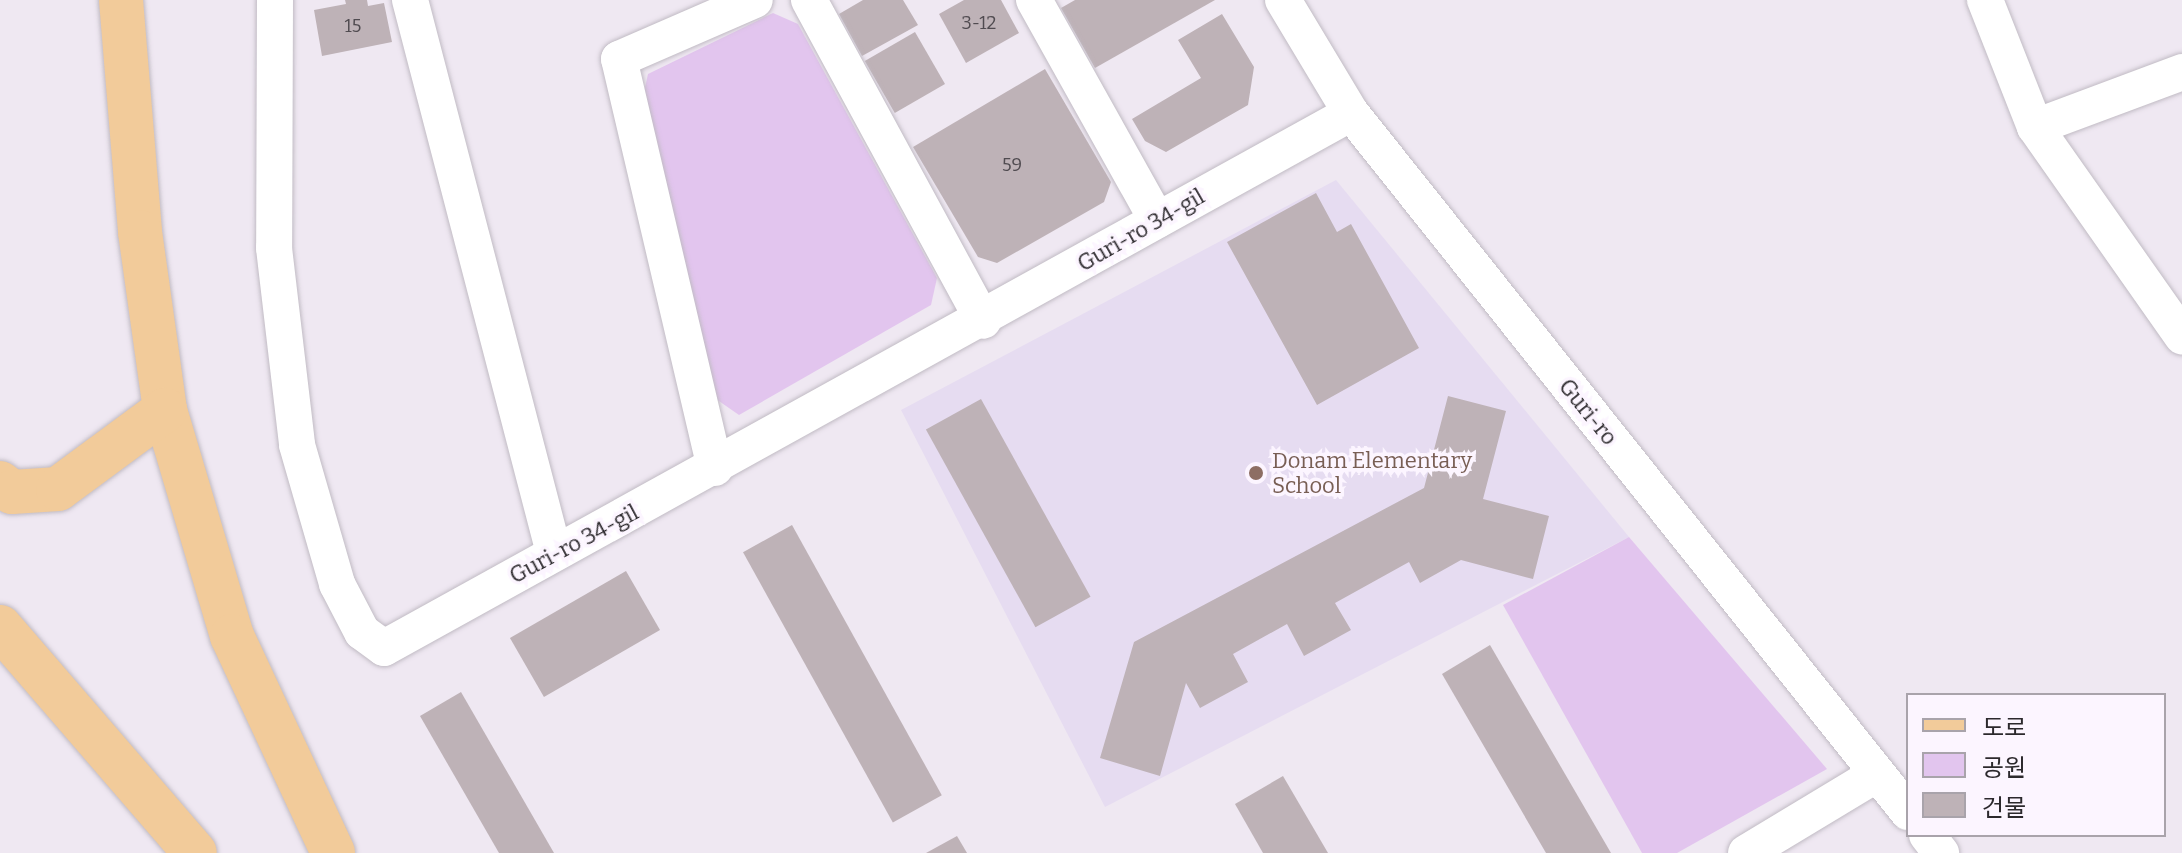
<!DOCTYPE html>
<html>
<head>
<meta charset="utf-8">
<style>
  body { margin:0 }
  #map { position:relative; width:2182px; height:853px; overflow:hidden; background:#efe8f2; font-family:Bitter,"Noto Sans KR",serif }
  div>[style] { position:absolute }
  .education>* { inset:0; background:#e6dcf1 }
  .green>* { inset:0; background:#e2c5ee }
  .building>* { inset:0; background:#beb2b7; transform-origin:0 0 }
  .roads { filter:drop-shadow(0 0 2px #c1bbc4) drop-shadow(0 0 2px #c1bbc4) }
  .minor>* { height:36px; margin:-18px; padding:0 18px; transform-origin:18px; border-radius:18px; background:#fff }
  .major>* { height:44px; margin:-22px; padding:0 22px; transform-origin:22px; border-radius:22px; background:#f2cb9a }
  .dots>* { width:22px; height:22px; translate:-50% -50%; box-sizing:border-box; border:4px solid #fcf5ff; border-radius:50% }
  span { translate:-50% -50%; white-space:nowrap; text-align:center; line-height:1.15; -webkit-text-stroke:7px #fcf5ff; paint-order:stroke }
  .number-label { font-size:18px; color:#504b50 }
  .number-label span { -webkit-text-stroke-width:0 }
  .street-label { font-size:22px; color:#2c292d }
  .education-label { font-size:22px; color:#785e54 }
  .left { translate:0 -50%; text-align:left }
  .legend { position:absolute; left:1906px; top:693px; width:260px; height:144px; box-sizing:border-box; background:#fcf5ff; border:2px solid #a9a3ab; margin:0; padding:10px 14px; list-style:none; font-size:24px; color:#2c292d }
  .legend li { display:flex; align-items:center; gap:16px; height:40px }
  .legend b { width:40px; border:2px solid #a9a3ab }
</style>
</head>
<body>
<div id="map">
  <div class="education">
    <div style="clip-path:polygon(1336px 180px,1629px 537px,1105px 807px,901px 410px)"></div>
  </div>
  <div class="green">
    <div style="clip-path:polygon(773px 13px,798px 24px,937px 278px,931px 305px,739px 415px,716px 399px,644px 92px,648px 74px)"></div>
    <div style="clip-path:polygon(1629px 537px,1827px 769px,1677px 853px,1642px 853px,1503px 605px)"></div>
  </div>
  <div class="building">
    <div style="clip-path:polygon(345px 0,367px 0,368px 6px,384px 3px,392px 42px,322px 56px,314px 10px,346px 4px)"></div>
    <div style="clip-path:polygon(863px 0,903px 0,918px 25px,862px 56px,839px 14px)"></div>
    <div style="clip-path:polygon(964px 0,1001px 0,1019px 33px,966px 63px,939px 14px)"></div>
    <div style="clip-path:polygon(1075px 0,1215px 0,1095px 68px,1061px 8px)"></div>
    <div style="clip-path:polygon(1222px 14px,1254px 67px,1248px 105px,1166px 152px,1145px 141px,1132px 119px,1201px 78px,1178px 40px)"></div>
    <div style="left:915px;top:32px;width:60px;height:58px;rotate:60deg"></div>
    <div style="clip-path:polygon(1045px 69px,1111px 182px,1104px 202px,997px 263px,978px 257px,913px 147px)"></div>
    <div style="clip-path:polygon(1316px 193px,1337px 232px,1351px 224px,1419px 348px,1317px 405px,1227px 242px)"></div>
    <div style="clip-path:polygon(1448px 396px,1506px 411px,1483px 499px,1549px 516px,1533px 579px,1461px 560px,1420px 583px,1409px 562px,1335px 603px,1351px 630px,1304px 656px,1287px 624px,1233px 654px,1248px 682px,1200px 708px,1186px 683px,1160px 776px,1100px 758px,1134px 642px,1424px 488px)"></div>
    <div style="left:981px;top:399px;width:226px;height:63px;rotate:61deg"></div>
    <div style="left:792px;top:525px;width:309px;height:56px;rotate:61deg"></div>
    <div style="left:626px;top:571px;width:68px;height:134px;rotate:60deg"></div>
    <div style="clip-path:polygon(1490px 645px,1611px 853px,1546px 853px,1442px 674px)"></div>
    <div style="clip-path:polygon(461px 692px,554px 853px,499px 853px,420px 716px)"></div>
    <div style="clip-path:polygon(1283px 776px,1328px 853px,1263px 853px,1235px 804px)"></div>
    <div style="clip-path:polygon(957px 836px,967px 853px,926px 853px)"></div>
  </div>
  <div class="roads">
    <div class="minor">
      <div style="left:275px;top:0;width:248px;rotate:90.2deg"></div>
      <div style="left:274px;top:248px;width:198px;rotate:83.3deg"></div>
      <div style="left:297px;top:445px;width:145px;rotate:73.9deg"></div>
      <div style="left:337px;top:584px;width:54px;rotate:62.5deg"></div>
      <div style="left:362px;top:632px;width:27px;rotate:36deg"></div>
      <div style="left:384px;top:648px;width:1105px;rotate:-28.95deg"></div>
      <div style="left:410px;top:0;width:571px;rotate:75.4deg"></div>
      <div style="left:809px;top:0;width:365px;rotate:61.5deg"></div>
      <div style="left:1034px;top:0;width:252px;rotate:60.8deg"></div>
      <div style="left:1283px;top:0;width:132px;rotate:59deg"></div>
      <div style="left:1351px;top:113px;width:894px;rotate:51.45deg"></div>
      <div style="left:1985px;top:0;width:136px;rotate:68.5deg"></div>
      <div style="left:2035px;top:127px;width:256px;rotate:54.9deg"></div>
      <div style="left:2035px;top:127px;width:157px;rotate:-20.5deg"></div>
      <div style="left:715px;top:468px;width:420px;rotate:-103.2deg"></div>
      <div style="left:619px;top:59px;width:148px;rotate:-23.5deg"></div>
      <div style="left:1927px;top:835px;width:23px;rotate:52deg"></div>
      <div style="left:1746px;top:853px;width:153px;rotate:-31.1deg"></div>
    </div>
    <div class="major">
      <div style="left:121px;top:0;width:233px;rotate:85.3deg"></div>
      <div style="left:140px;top:232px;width:180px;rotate:82deg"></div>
      <div style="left:165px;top:410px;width:236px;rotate:73.5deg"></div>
      <div style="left:232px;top:636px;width:239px;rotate:65deg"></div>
      <div style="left:0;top:483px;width:15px;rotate:37deg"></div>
      <div style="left:12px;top:492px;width:46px;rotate:-3.7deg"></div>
      <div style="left:58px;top:489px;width:133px;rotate:-36.4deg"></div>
      <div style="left:0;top:627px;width:298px;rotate:49.2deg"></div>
    </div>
  </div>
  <div class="dots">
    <div style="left:1256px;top:473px;background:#8d6e63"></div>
  </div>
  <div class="number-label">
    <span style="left:979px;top:23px">3-12</span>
    <span style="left:353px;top:26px">15</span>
    <span style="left:1012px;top:165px">59</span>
  </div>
  <div class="street-label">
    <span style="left:1141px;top:230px;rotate:-30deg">Guri-ro 34-gil</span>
    <span style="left:1588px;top:412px;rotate:51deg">Guri-ro</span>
    <span style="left:574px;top:544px;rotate:-28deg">Guri-ro 34-gil</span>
  </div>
  <div class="education-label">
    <span class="left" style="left:1272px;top:473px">Donam Elementary<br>School</span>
  </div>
  <ul class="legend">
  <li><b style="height:10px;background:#f2cb9a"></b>도로</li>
  <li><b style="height:22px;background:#e2c5ee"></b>공원</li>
  <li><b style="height:22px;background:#beb2b7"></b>건물</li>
  </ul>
</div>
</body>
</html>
